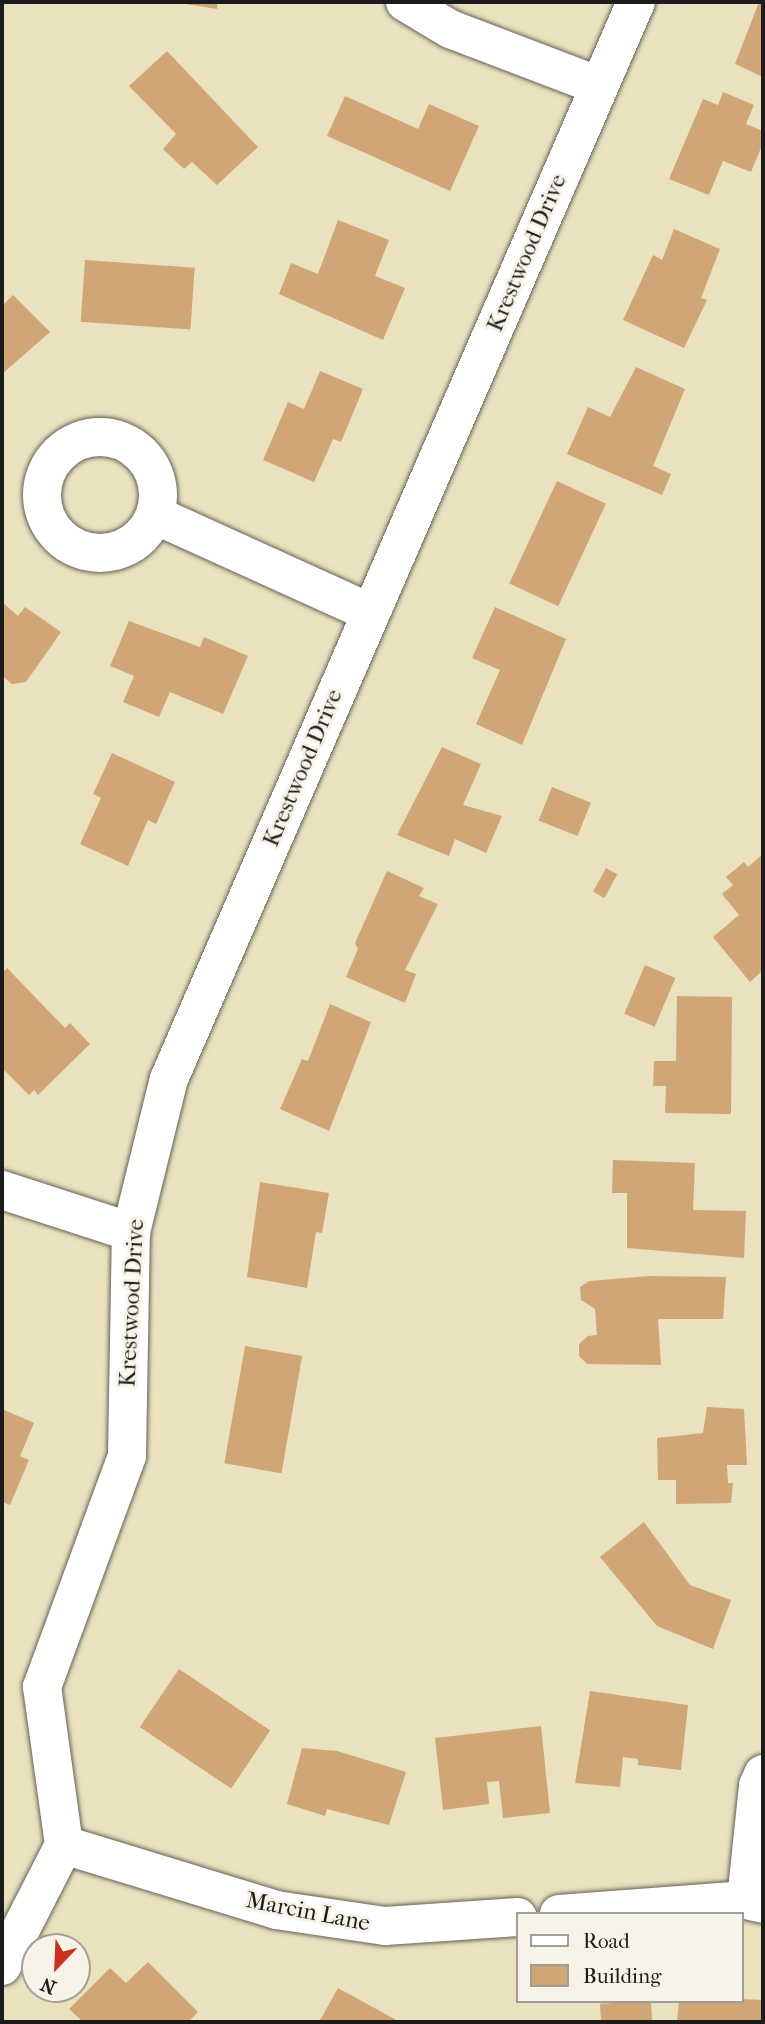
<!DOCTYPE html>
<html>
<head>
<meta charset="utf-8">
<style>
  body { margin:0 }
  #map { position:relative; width:765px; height:2024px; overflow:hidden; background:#eae1bf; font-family:"IM FELL French Canon",serif }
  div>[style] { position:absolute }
  .building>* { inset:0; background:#d1a676; transform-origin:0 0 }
  .roads { filter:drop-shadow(0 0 2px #646155) drop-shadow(0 0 2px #646155) }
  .minor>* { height:38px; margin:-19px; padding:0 19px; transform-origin:19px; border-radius:19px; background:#fff }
  .minor>.ring { margin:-19px; padding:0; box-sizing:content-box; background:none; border:38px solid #fff; border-radius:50% }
  span { translate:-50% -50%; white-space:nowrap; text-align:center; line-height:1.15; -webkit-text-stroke:6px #f7f3e8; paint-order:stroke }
  .street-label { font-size:23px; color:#1c1c1c }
  .frame { position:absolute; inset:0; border:4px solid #1c1c1c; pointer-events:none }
  .legend { position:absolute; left:516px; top:1912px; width:228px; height:91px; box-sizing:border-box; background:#f7f3e8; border:2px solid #9f9d96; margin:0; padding:9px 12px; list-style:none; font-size:21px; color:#1c1c1c }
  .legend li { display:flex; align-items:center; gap:14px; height:35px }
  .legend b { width:35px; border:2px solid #9f9d96 }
  .north { position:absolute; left:21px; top:1933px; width:70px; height:70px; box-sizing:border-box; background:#f7f3e8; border:2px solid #9f9d96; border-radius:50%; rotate:203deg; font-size:19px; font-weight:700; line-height:28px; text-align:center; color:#1c1c1c }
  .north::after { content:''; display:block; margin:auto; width:24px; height:32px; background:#c8321e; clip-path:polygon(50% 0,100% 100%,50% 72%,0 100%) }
</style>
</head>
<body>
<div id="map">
  <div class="building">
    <div style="clip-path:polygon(173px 2px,218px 2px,217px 9px)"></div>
    <div style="clip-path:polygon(759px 2px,763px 2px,763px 77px,735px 64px)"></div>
    <div style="clip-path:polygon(167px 51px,258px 147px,217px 185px,192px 162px,184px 169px,163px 149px,176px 134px,129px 86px)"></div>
    <div style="clip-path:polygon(723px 92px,754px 105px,746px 124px,763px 131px,763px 143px,751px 172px,723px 161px,709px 195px,669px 179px,703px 99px,718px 105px)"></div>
    <div style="clip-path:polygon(345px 96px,418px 129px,429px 104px,479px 126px,450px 191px,327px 136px)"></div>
    <div style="clip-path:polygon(338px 220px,389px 240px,375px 276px,405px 288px,383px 340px,279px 294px,291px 263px,318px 274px)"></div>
    <div style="clip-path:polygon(674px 229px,720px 249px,701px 298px,707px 300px,684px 348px,623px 320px,653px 255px,662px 260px)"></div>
    <div style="left:85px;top:260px;width:110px;height:62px;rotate:4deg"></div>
    <div style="clip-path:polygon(13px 295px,50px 332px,2px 374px,2px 306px)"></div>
    <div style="clip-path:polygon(636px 367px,685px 389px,653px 466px,671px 474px,662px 495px,567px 454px,588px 407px,610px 417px)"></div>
    <div style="clip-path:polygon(320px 371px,363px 389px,341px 442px,333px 439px,314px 482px,263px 460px,288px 402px,304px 409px)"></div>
    <div style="left:557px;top:481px;width:54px;height:113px;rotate:25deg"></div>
    <div style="clip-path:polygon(2px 602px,18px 616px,25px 607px,61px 632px,26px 682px,12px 684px,2px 676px)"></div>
    <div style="clip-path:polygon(495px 607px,566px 639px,522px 745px,476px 724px,500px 670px,472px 658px)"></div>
    <div style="clip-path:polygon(129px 621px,200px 647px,204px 637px,248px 656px,223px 714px,170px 692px,159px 717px,123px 702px,134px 676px,110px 666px)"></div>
    <div style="clip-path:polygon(442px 747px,481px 764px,463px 805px,502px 816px,486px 853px,455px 839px,449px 856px,397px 835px)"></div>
    <div style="clip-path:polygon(112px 753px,175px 782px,156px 824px,148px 820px,128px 866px,80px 844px,101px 798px,93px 794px)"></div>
    <div style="left:552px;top:787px;width:42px;height:36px;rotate:22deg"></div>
    <div style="clip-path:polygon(763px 854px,763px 970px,750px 982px,713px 937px,739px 915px,722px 894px,733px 885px,726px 877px,744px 862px,748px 867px)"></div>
    <div style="left:606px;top:868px;width:13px;height:27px;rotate:29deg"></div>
    <div style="clip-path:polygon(387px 871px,424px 888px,419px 896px,438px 904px,405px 970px,416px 974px,405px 1003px,346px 977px,358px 949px,355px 943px)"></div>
    <div style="left:645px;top:965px;width:33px;height:53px;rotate:23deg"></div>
    <div style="clip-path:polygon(7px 968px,65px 1028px,70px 1023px,90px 1044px,38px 1095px,34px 1090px,29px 1095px,2px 1068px,2px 973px)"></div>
    <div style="clip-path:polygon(677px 996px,732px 997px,731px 1114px,665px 1113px,666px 1086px,653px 1086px,654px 1061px,676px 1061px)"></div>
    <div style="clip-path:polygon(330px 1004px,371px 1022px,329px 1131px,280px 1109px,302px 1059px,308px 1061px)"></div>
    <div style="clip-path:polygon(613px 1160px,695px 1163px,693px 1210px,746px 1211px,744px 1258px,627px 1248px,627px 1193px,612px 1193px)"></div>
    <div style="clip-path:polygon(260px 1182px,329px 1193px,322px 1233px,316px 1232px,307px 1288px,247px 1277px)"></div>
    <div style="clip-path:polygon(650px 1276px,726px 1277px,723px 1319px,658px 1319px,661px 1365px,587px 1364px,579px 1356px,579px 1344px,588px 1336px,597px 1335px,595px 1309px,581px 1300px,580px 1287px,589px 1281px)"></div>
    <div style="left:245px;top:1346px;width:58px;height:119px;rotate:10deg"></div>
    <div style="clip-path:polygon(707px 1407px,744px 1409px,747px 1465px,727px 1465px,728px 1483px,733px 1483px,731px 1503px,676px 1504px,676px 1480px,658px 1480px,657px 1438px,703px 1433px)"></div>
    <div style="clip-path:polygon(2px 1409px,34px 1423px,20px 1456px,29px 1460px,10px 1505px,2px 1502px)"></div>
    <div style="clip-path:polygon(644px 1522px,690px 1585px,731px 1600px,713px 1649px,657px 1626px,600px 1557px)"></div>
    <div style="left:179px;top:1669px;width:110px;height:70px;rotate:34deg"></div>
    <div style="clip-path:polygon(590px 1691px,688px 1705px,681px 1770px,638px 1765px,638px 1759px,623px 1757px,620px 1787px,575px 1783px)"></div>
    <div style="clip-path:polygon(541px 1726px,550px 1813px,503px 1818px,499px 1781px,487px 1782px,489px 1804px,443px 1810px,435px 1738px)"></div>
    <div style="clip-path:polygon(302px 1748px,337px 1751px,406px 1772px,389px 1825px,327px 1809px,325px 1816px,287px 1804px)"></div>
    <div style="clip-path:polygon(148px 1962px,198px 2012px,188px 2022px,83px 2022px,69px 2009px,110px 1968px,126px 1983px)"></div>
    <div style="clip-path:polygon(338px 1988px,400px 2022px,319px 2022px)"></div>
    <div style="clip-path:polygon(742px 1999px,763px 2000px,763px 2022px,677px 2022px,679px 2001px)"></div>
    <div style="left:651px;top:2001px;width:21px;height:51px;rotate:87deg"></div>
  </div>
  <div class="roads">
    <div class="minor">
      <div style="left:405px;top:2px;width:52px;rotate:31deg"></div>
      <div style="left:450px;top:29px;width:160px;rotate:20.9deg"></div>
      <div class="ring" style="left:42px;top:437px;width:78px;height:78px"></div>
      <div style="left:155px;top:515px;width:237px;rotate:24.4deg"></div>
      <div style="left:2px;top:1190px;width:136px;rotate:18deg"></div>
      <div style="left:64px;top:1845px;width:222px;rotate:17deg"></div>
      <div style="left:276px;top:1910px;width:110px;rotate:8.4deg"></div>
      <div style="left:385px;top:1926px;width:133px;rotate:-3.9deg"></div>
      <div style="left:746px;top:1900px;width:115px;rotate:-84deg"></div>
      <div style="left:758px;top:1786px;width:13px;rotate:-67deg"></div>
      <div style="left:559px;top:1914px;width:188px;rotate:-4.3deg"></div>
      <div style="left:746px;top:1900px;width:17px;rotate:13deg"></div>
      <div style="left:2px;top:1966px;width:136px;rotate:-62.9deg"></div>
      <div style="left:64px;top:1845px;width:160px;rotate:-97.9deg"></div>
      <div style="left:42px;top:1687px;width:246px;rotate:-69.8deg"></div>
      <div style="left:127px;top:1456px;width:224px;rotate:-89deg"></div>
      <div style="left:131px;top:1232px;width:158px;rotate:-76.1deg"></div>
      <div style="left:169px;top:1079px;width:1174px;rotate:-66.56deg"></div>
    </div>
  </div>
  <div class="street-label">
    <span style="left:527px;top:253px;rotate:-67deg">Krestwood Drive</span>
    <span style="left:303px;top:768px;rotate:-67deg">Krestwood Drive</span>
    <span style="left:132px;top:1303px;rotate:-87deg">Krestwood Drive</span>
    <span style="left:308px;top:1912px;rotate:11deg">Marcin Lane</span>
  </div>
  <div class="frame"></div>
  <ul class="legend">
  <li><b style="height:9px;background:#fff"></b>Road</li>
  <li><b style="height:19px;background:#d1a676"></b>Building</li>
  </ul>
  <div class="north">N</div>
</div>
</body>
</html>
